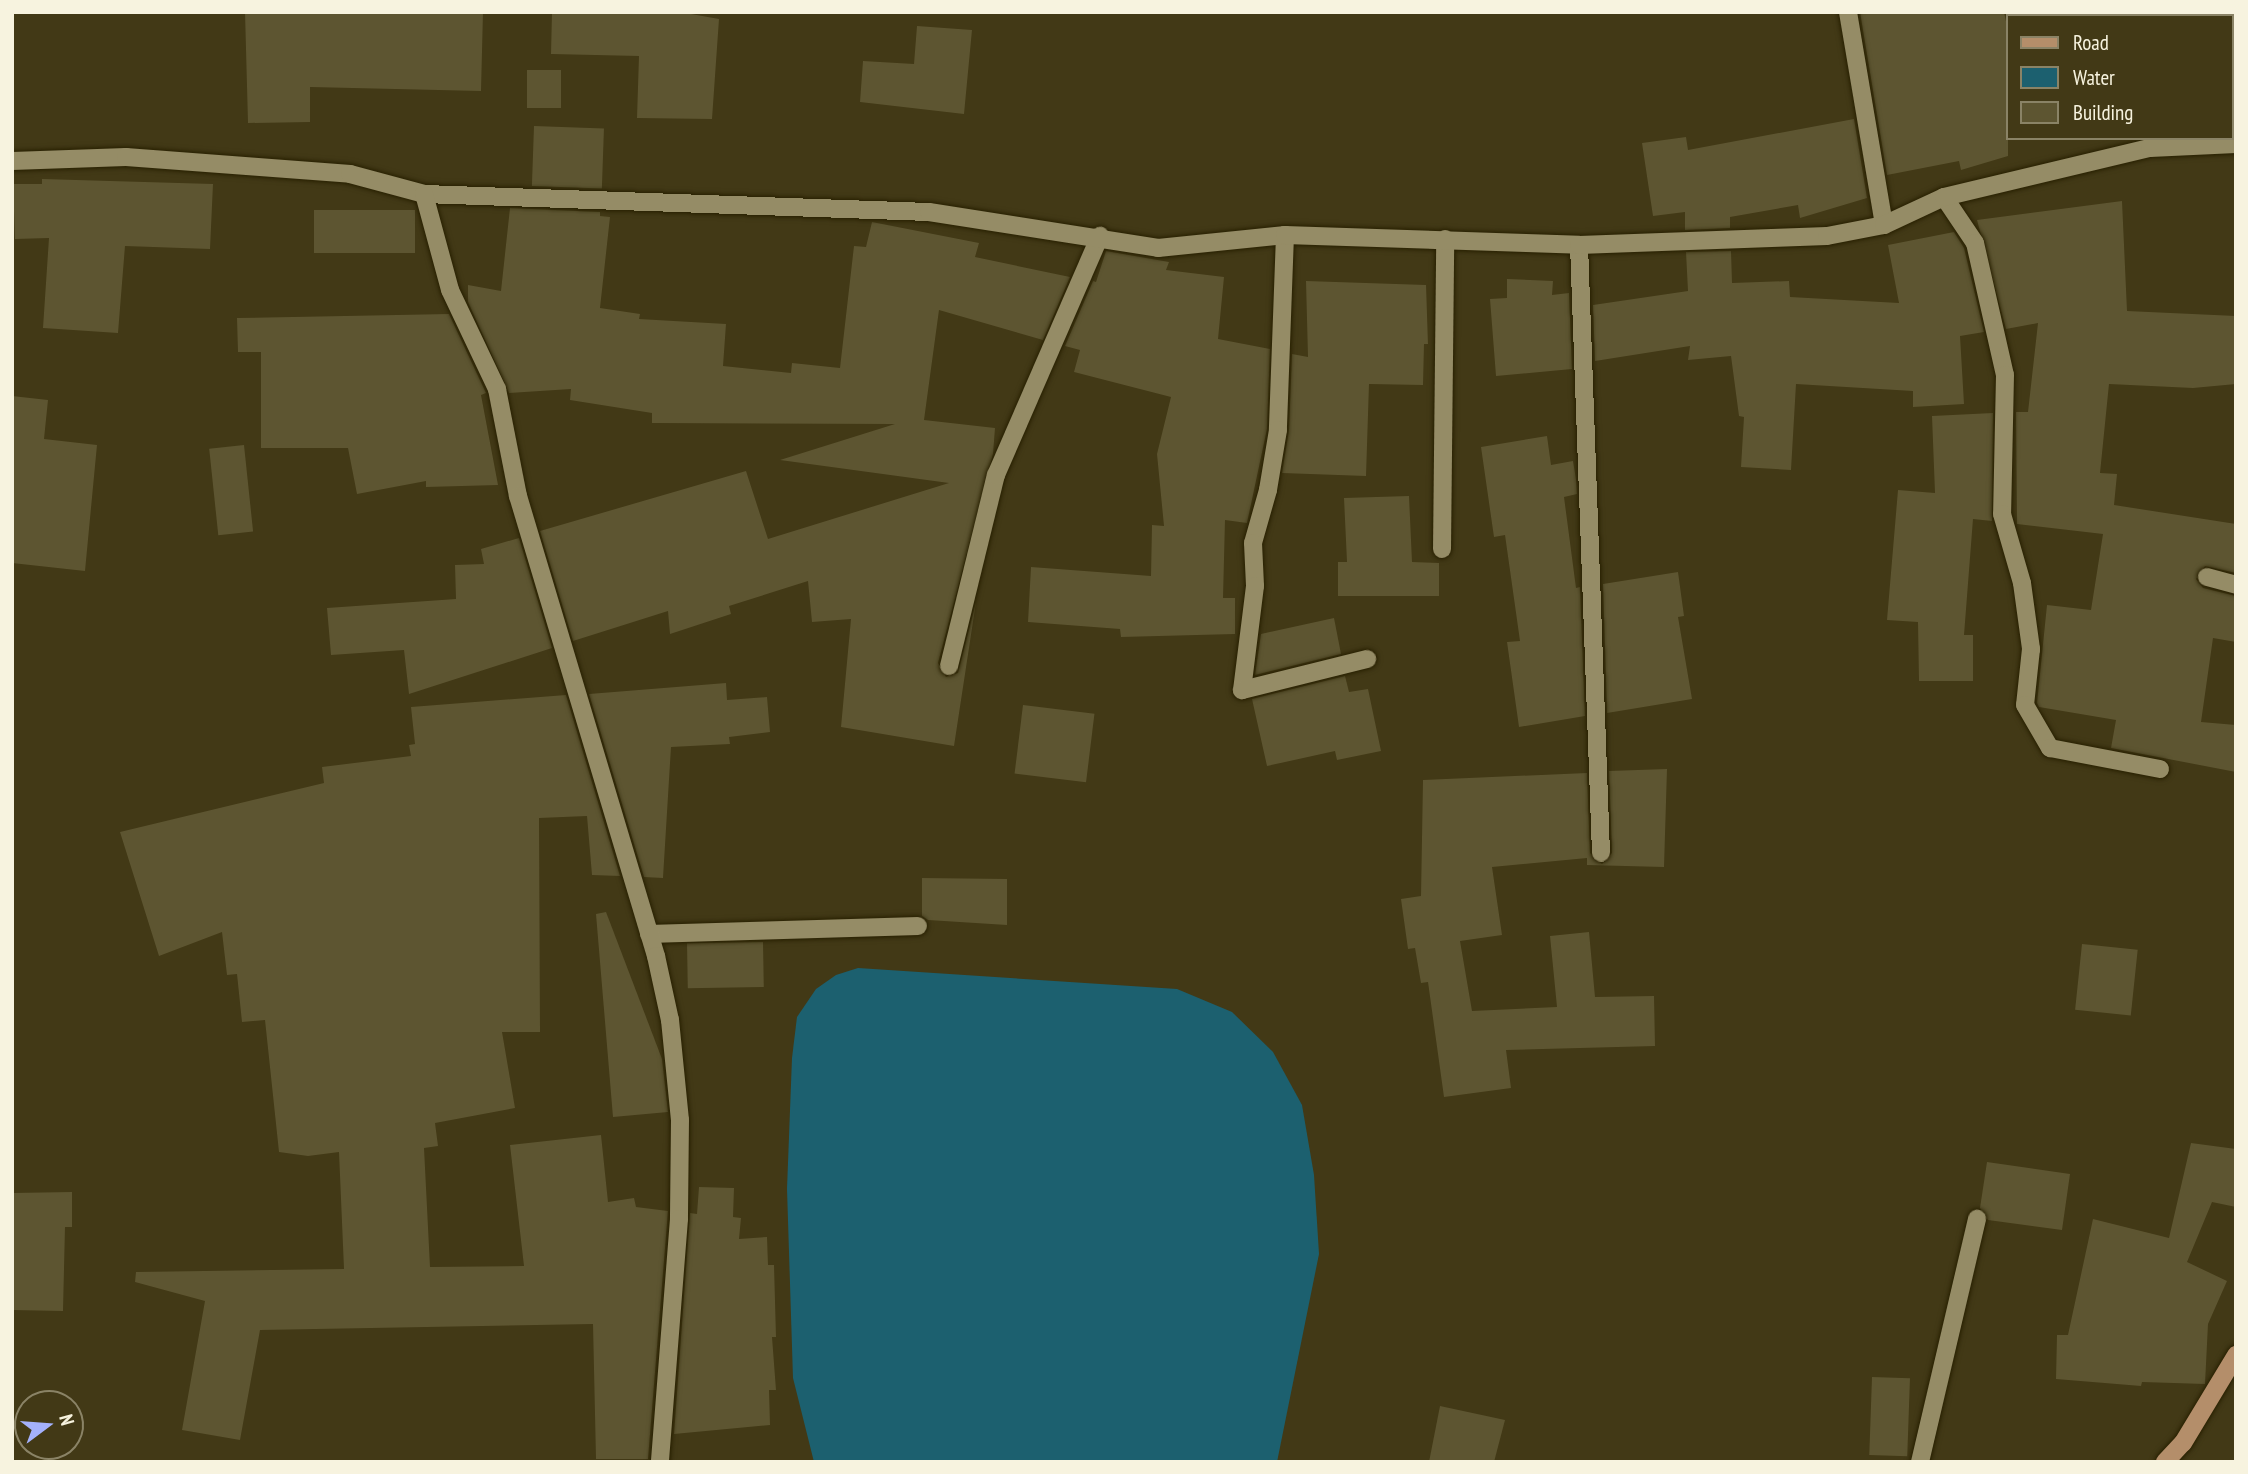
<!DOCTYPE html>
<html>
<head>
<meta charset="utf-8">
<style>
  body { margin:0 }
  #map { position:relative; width:2248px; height:1474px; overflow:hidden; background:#423916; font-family:"PT Sans Narrow",sans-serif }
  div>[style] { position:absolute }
  .water>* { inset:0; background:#1c606f }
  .building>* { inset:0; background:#5d5531; transform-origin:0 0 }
  .roads { filter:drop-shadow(0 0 2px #282000) drop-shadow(0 0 2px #282000) }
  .lane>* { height:18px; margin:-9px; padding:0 9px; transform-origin:9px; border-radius:9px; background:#958c66 }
  .street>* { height:18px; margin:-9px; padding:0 9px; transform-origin:9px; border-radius:9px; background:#958c66 }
  .secondary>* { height:18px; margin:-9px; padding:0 9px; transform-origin:9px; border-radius:9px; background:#b48e6a }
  span { translate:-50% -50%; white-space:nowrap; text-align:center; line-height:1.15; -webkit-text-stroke:5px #423916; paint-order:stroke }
  .frame { position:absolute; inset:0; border:14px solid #f7f3df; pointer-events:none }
  .legend { position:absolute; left:2006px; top:14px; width:228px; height:126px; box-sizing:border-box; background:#423916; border:2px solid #8a8366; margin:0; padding:9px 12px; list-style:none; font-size:21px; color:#f7f3df }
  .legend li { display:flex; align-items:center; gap:14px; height:35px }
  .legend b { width:35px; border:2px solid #8a8366 }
  .north { position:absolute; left:14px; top:1390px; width:70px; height:70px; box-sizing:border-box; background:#423916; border:2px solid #8a8366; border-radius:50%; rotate:74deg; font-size:19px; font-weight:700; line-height:28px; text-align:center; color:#f7f3df }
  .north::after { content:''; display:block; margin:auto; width:24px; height:32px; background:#a4b1fc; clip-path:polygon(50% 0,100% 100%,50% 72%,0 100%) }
</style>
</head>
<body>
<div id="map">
  <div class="water">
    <div style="clip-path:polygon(858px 968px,1177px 989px,1232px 1012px,1273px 1052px,1302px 1105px,1314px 1175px,1319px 1254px,1277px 1462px,814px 1462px,793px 1378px,787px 1189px,792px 1058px,797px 1017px,816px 989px,836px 975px)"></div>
  </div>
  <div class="building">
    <div style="clip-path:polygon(245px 12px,483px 12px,481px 91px,310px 87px,310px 122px,248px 123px)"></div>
    <div style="clip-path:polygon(552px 12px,680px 12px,719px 19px,712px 119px,637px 118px,639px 56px,551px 54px)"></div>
    <div style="clip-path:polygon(1860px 12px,2004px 12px,2008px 31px,2008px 156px,1961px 170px,1959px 161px,1887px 175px)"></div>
    <div style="clip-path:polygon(917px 26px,972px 30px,964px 114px,860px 102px,863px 61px,914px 64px)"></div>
    <div style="left:527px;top:70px;width:34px;height:38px"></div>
    <div style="clip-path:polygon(1854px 119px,1867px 198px,1800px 218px,1798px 205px,1730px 217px,1730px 228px,1685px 230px,1685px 212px,1653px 216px,1642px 143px,1686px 137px,1688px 150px)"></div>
    <div style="left:534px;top:126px;width:70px;height:60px;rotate:2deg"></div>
    <div style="clip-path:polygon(42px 179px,213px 184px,210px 249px,125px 246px,118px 333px,43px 328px,49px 238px,15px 239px,13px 184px,42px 184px)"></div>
    <div style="clip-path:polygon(2122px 201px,2127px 311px,2236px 316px,2236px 384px,2193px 388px,2109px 384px,2100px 473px,2117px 474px,2114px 505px,2236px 524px,2236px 573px,2205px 566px,2196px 579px,2203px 588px,2236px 596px,2236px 642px,2213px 638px,2201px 722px,2236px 725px,2236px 772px,2111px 748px,2116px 720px,2039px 707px,2037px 703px,2047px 605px,2091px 610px,2103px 534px,2017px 524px,2016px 412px,2028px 412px,2038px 323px,2006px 329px,1977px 220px)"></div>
    <div style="clip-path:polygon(510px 208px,600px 212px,600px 216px,610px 217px,600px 308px,640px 314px,639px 319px,726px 324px,723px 366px,791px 373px,792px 363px,840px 368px,854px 246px,866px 247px,872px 222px,979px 243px,975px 257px,1070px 277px,1043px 340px,939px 310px,924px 420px,995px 428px,993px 454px,938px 663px,946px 677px,958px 673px,976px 602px,954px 746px,841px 727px,851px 619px,812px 622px,808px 581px,729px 606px,731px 614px,670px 634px,668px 611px,573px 641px,540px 531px,746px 471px,768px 539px,949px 483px,780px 460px,895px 424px,652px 423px,652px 413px,570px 400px,571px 389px,509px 393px,468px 302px,468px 285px,501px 291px)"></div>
    <div style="left:314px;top:210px;width:101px;height:43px"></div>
    <div style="clip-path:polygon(1954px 232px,1964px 248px,1984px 332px,1960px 336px,1964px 404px,1913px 407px,1913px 391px,1796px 384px,1791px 470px,1741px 467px,1744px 417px,1739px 416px,1731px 356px,1688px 360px,1690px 346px,1595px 361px,1593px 305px,1688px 291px,1686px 252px,1731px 251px,1732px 283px,1789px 281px,1790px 297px,1899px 303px,1888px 245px)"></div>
    <div style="clip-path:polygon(1106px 251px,1169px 262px,1166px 270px,1224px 277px,1218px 339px,1270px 349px,1267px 429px,1247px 523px,1225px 520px,1223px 598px,1235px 598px,1235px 634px,1121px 637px,1120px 629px,1028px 622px,1031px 567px,1151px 576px,1152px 525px,1164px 526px,1157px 454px,1171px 397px,1074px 372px,1080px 350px,1065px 346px,1093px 281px,1096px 282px)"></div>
    <div style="clip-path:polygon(1507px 279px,1553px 281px,1552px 295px,1569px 293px,1572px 369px,1496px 376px,1490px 299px,1507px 298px)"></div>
    <div style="clip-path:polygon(1306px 281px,1426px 285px,1428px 344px,1424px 344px,1423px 385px,1369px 384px,1366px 476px,1282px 473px,1289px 430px,1292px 354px,1308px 357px)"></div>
    <div style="clip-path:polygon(449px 314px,486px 393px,481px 395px,498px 485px,426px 487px,426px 481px,357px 494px,348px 448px,261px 448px,261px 352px,238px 352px,237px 318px)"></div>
    <div style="clip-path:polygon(12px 396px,48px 400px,44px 439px,97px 445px,85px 571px,12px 563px)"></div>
    <div style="clip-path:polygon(1993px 413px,1992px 521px,1973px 519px,1964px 635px,1973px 635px,1973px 681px,1919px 681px,1918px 622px,1887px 620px,1898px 490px,1935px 493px,1932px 416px)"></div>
    <div style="clip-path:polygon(1547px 436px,1551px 465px,1573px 461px,1576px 479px,1577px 494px,1564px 497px,1576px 588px,1580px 587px,1585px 716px,1519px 727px,1507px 642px,1520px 641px,1505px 535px,1494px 537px,1481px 447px)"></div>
    <div style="left:244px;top:445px;width:87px;height:35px;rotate:84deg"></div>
    <div style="clip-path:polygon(1409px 496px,1412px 562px,1439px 563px,1439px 596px,1338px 596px,1338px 562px,1347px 562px,1344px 498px)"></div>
    <div style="clip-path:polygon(519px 538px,552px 648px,409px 694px,404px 650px,331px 655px,327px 608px,456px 599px,455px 565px,484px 564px,481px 549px)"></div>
    <div style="clip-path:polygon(1678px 572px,1684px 616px,1678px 617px,1692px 699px,1607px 713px,1603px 584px)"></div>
    <div style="clip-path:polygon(1334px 618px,1341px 654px,1255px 675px,1261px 634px)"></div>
    <div style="clip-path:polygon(1345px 676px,1349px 692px,1368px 689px,1381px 751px,1337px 760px,1335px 751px,1267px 766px,1252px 699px)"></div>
    <div style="clip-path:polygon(726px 683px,727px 700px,767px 697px,770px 732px,729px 737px,730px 744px,671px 747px,663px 878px,644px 877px,589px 694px)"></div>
    <div style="clip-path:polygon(566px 695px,620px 876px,592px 875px,587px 816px,539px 818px,540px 1032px,502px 1032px,515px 1108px,435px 1123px,438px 1146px,424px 1148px,430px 1267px,524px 1266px,510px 1145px,601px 1135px,608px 1202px,634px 1198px,636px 1207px,668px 1211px,648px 1459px,596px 1459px,593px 1324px,260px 1330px,240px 1440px,182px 1430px,205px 1301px,135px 1282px,136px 1272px,344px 1269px,339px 1152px,308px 1156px,279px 1152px,265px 1020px,242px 1022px,237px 974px,227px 975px,222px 932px,159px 956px,120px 832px,324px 783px,322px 767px,411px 756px,409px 745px,415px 744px,411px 707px)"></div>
    <div style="left:1023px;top:705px;width:72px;height:69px;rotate:7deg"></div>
    <div style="clip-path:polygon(1667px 769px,1664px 867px,1587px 865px,1587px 858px,1492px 867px,1502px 935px,1460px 941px,1472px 1011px,1557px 1007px,1550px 936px,1589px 932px,1595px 997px,1654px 996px,1655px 1046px,1506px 1050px,1511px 1088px,1444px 1097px,1428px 982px,1421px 983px,1415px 948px,1408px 949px,1401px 899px,1421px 896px,1423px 780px,1587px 773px,1590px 853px,1602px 864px,1612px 853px,1609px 771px)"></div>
    <div style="clip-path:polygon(922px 878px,1007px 879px,1007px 925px,928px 920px,922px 916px)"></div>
    <div style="clip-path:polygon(606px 912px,662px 1059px,668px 1112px,613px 1117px,596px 914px)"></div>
    <div style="left:763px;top:942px;width:45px;height:76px;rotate:89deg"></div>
    <div style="left:2082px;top:944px;width:56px;height:66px;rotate:6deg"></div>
    <div style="clip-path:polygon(2191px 1143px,2236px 1149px,2236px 1207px,2212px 1202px,2187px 1262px,2227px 1281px,2208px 1324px,2205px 1384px,2142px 1382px,2141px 1386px,2056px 1379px,2057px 1335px,2068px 1335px,2093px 1219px,2169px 1238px)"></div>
    <div style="clip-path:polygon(1987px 1162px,2070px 1174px,2062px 1230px,1988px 1220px,1980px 1208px)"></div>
    <div style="clip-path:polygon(699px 1187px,734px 1188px,733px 1217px,741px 1218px,739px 1239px,767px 1237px,768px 1265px,774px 1265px,776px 1337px,772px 1337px,776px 1390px,769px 1390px,770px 1425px,674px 1434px,690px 1213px,697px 1214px)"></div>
    <div style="clip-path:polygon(72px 1192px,72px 1227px,65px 1227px,63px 1311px,12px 1310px,12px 1193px)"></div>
    <div style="left:1872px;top:1377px;width:38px;height:78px;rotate:2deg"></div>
    <div style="clip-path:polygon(1440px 1406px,1505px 1420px,1494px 1462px,1429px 1462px)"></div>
  </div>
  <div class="roads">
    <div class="lane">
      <div style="left:1848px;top:12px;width:216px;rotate:80.4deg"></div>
      <div style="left:1944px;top:197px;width:55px;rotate:56deg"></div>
      <div style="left:1975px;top:243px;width:135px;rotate:77.2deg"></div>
      <div style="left:2005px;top:375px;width:139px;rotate:91.2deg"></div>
      <div style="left:2002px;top:514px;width:72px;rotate:73.8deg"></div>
      <div style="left:2022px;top:583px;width:67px;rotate:82.2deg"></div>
      <div style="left:2031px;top:649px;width:56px;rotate:96.1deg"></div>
      <div style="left:2025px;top:705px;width:50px;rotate:59.8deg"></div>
      <div style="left:2050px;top:748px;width:112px;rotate:10.8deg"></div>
      <div style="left:1285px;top:235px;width:195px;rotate:92.1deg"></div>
      <div style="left:1278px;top:430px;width:61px;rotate:99.5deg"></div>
      <div style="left:1268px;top:490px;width:55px;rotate:105.8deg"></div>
      <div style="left:1253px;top:543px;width:43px;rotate:87.3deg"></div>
      <div style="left:1255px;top:586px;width:105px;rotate:97.1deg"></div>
      <div style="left:1242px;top:690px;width:129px;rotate:-13.9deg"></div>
      <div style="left:1579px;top:245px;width:608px;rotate:87.93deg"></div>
      <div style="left:1442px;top:549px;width:310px;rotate:-89.4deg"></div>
      <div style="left:2207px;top:577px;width:30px;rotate:15deg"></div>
      <div style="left:949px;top:666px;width:197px;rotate:-76.2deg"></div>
      <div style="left:996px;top:475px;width:261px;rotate:-66.5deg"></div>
      <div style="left:649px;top:934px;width:269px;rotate:-1.7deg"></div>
      <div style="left:1920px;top:1462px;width:250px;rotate:-76.8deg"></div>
    </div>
    <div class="street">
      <div style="left:12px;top:161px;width:114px;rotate:-2deg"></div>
      <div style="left:126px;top:157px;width:225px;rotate:4.3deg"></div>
      <div style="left:350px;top:174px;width:77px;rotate:15.1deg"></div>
      <div style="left:424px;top:194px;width:505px;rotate:2.04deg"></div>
      <div style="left:929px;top:212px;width:232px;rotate:8.9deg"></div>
      <div style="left:1158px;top:248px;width:128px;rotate:-5.8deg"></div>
      <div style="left:1285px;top:235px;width:294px;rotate:1.9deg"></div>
      <div style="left:1579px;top:245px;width:248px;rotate:-2.1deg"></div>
      <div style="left:1827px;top:236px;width:58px;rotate:-10.9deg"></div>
      <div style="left:1884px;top:225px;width:66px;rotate:-25deg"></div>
      <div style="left:1944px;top:197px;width:212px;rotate:-13.4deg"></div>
      <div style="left:2150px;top:148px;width:86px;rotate:-2.7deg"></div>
      <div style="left:424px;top:194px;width:99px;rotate:74.8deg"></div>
      <div style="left:450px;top:290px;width:110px;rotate:64.6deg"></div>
      <div style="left:497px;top:389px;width:109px;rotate:78.9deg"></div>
      <div style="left:518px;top:496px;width:480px;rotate:73.3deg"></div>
      <div style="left:656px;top:956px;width:66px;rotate:77.7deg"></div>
      <div style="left:670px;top:1020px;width:100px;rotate:84.3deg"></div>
      <div style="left:680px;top:1120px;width:99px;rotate:90.6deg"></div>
      <div style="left:679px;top:1219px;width:244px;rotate:94.5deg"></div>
    </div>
    <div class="secondary">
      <div style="left:2165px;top:1462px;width:26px;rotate:-47deg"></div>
      <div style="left:2183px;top:1443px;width:103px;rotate:-58.9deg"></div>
    </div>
  </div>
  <div class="frame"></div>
  <ul class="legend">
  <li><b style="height:9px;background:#b48e6a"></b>Road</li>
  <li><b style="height:19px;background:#1c606f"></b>Water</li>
  <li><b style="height:19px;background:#5d5531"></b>Building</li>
  </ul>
  <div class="north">N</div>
</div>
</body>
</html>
